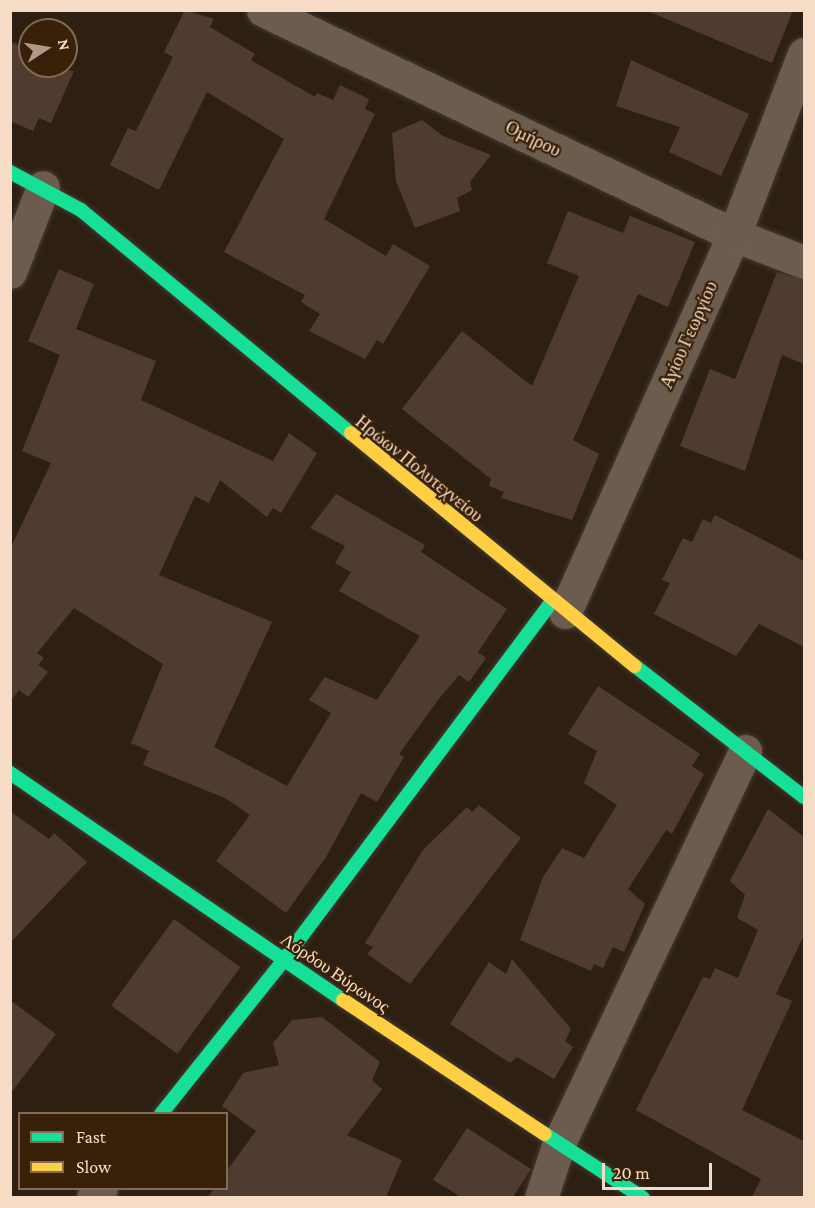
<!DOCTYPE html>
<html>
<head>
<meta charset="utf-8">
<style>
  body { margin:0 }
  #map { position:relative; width:815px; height:1208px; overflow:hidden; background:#2d2013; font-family:"Crimson Pro",serif }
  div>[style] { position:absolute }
  .building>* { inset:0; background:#503c2e; transform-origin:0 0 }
  .roads { filter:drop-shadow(0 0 2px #463a2f) drop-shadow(0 0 2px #463a2f) }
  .street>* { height:33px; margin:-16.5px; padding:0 16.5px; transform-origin:16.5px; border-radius:16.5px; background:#6c5c4e }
  .fast>* { height:14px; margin:-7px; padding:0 7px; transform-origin:7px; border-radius:7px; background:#16e098 }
  .slow>* { height:14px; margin:-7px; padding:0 7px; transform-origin:7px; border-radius:7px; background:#ffcf43 }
  span { translate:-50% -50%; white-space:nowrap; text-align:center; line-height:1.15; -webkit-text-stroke:4.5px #382108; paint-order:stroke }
  .street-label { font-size:18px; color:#f7dcc5 }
  .frame { position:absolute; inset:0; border:12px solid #f7dcc5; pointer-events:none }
  .legend { position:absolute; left:18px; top:1112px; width:210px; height:78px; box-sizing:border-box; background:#382108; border:2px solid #846c54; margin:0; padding:8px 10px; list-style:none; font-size:18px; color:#f7dcc5 }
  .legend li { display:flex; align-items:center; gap:12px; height:30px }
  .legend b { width:30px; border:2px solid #846c54 }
  .north { position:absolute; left:18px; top:18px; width:60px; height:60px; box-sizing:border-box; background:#382108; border:2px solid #846c54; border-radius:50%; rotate:78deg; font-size:16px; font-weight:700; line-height:24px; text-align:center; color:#f7dcc5 }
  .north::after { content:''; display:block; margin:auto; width:21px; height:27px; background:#b09a87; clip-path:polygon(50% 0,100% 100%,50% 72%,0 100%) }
  .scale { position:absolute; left:602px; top:1163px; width:110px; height:27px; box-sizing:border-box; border:3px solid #f7dcc5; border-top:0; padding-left:8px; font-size:18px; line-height:21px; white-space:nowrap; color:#f7dcc5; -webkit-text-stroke:4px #382108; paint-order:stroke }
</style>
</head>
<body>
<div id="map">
  <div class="building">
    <div style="clip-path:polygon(185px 10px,214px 19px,210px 27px,255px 54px,251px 60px,315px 97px,317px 93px,333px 100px,340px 85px,369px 99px,365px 109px,375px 114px,324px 219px,386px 256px,393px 244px,430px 266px,383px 344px,377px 340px,365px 359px,309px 331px,320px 314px,301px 302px,305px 295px,224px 252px,284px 139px,207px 92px,159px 190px,110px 165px,128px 128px,136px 131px,173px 57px,164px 52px)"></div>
    <div style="clip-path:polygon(645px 10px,793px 10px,772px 63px)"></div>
    <div style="clip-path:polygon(10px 41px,30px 51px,30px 66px,74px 71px,51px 123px,39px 118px,33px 131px,10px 121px)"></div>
    <div style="clip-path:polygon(631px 60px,749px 114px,721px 176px,669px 152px,680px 127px,616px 106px)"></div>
    <div style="clip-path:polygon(422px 120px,443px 136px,491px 155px,470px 182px,472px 190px,457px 198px,460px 211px,415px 228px,396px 181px,392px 133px)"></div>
    <div style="clip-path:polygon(568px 211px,623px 233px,630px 216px,695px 242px,668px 307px,638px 294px,573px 440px,599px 454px,572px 520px,501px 498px,504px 492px,489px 486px,491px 479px,402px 409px,462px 331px,532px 386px,579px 276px,547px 263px)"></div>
    <div style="clip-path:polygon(59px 269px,94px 284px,76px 329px,156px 361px,141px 400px,273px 461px,289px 433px,317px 453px,281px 513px,273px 508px,267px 517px,220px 480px,209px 503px,195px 496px,159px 575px,272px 622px,214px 747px,287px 786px,331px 713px,309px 700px,325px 677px,377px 700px,420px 636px,339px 591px,351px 572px,335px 563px,345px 546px,310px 528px,336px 494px,425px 545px,421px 552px,507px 609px,478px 652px,486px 658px,469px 682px,459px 675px,438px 700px,399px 754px,404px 757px,377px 802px,361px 793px,326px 857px,286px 913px,216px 861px,250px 815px,225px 798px,143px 765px,149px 751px,131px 743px,163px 664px,74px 608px,37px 653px,44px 658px,38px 665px,48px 672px,28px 697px,19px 690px,10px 702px,10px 549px,51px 463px,22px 451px,60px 355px,28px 341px)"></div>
    <div style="clip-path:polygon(777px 272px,804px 280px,804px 364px,782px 355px,745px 471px,680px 446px,710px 369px,735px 379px)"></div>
    <div style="clip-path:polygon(715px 515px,804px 561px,804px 647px,759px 624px,736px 656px,654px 614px,670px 583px,662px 580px,683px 538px,692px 542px,703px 519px,711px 523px)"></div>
    <div style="clip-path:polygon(598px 686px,700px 754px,692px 766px,704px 774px,672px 834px,666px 830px,628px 889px,645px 904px,624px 952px,613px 947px,603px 968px,594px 964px,591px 971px,520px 940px,543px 877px,562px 848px,584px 858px,617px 805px,584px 783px,597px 751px,568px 734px)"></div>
    <div style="clip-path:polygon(479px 805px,521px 838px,410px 984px,367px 954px,373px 947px,365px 943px,423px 850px,467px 807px,472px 812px)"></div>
    <div style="clip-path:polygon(768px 809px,804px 837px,804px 935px,776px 994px,792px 1001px,742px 1110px,804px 1141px,804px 1197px,752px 1197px,761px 1179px,636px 1110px,703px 977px,710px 979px,715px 968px,738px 978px,758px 930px,737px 918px,745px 895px,730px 881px)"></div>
    <div style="clip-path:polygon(10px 811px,49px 839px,54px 833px,87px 862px,10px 943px)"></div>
    <div style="left:174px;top:919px;width:82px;height:107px;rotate:36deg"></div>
    <div style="clip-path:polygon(512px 959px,571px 1029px,565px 1041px,573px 1047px,554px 1079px,517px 1057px,510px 1063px,450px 1024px,489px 962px,506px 974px)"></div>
    <div style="clip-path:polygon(10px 1000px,56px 1034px,10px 1094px)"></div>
    <div style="clip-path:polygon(322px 1017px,380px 1062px,372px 1080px,382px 1089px,347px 1135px,402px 1160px,386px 1197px,208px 1197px,214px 1188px,226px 1188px,226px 1172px,256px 1131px,222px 1106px,243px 1073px,279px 1065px,273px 1043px,292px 1020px)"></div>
    <div style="clip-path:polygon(467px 1128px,531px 1169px,513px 1197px,461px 1197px,433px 1180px)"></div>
  </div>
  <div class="roads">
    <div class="street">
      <div style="left:263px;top:10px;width:522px;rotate:25.53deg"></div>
      <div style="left:734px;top:235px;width:75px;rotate:21.1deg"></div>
      <div style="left:10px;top:272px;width:91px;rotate:-68.8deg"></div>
      <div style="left:565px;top:612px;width:413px;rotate:-65.9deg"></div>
      <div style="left:734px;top:235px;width:194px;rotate:-68.9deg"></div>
      <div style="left:93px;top:1198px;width:13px;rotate:-51deg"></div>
      <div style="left:541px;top:1198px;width:58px;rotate:-71.9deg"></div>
      <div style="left:559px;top:1143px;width:434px;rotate:-64.6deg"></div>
    </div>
    <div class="fast">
      <div style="left:10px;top:172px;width:81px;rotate:28.2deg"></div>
      <div style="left:81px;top:210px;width:350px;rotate:39.6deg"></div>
      <div style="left:635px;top:666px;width:214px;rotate:37.8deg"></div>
      <div style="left:10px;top:773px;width:403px;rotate:34.3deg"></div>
      <div style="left:161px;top:1114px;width:196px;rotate:-51.4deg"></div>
      <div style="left:283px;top:961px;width:451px;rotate:-53.2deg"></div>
      <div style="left:545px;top:1134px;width:117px;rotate:33.1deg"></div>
    </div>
    <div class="slow">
      <div style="left:351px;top:433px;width:367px;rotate:39.4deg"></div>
      <div style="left:343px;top:1000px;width:242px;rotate:33.6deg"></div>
    </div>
  </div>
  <div class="street-label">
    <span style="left:533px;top:139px;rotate:26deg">Ομήρου</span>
    <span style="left:689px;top:335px;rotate:-66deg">Αγίου Γεωργίου</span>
    <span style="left:419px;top:469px;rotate:39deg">Ηρώων Πολυτεχνείου</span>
    <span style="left:335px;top:973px;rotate:34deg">Λόρδου Βύρωνος</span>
  </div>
  <div class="frame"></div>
  <ul class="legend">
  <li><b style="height:8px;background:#16e098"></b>Fast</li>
  <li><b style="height:8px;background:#ffcf43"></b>Slow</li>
  </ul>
  <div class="north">N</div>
  <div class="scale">20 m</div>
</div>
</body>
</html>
